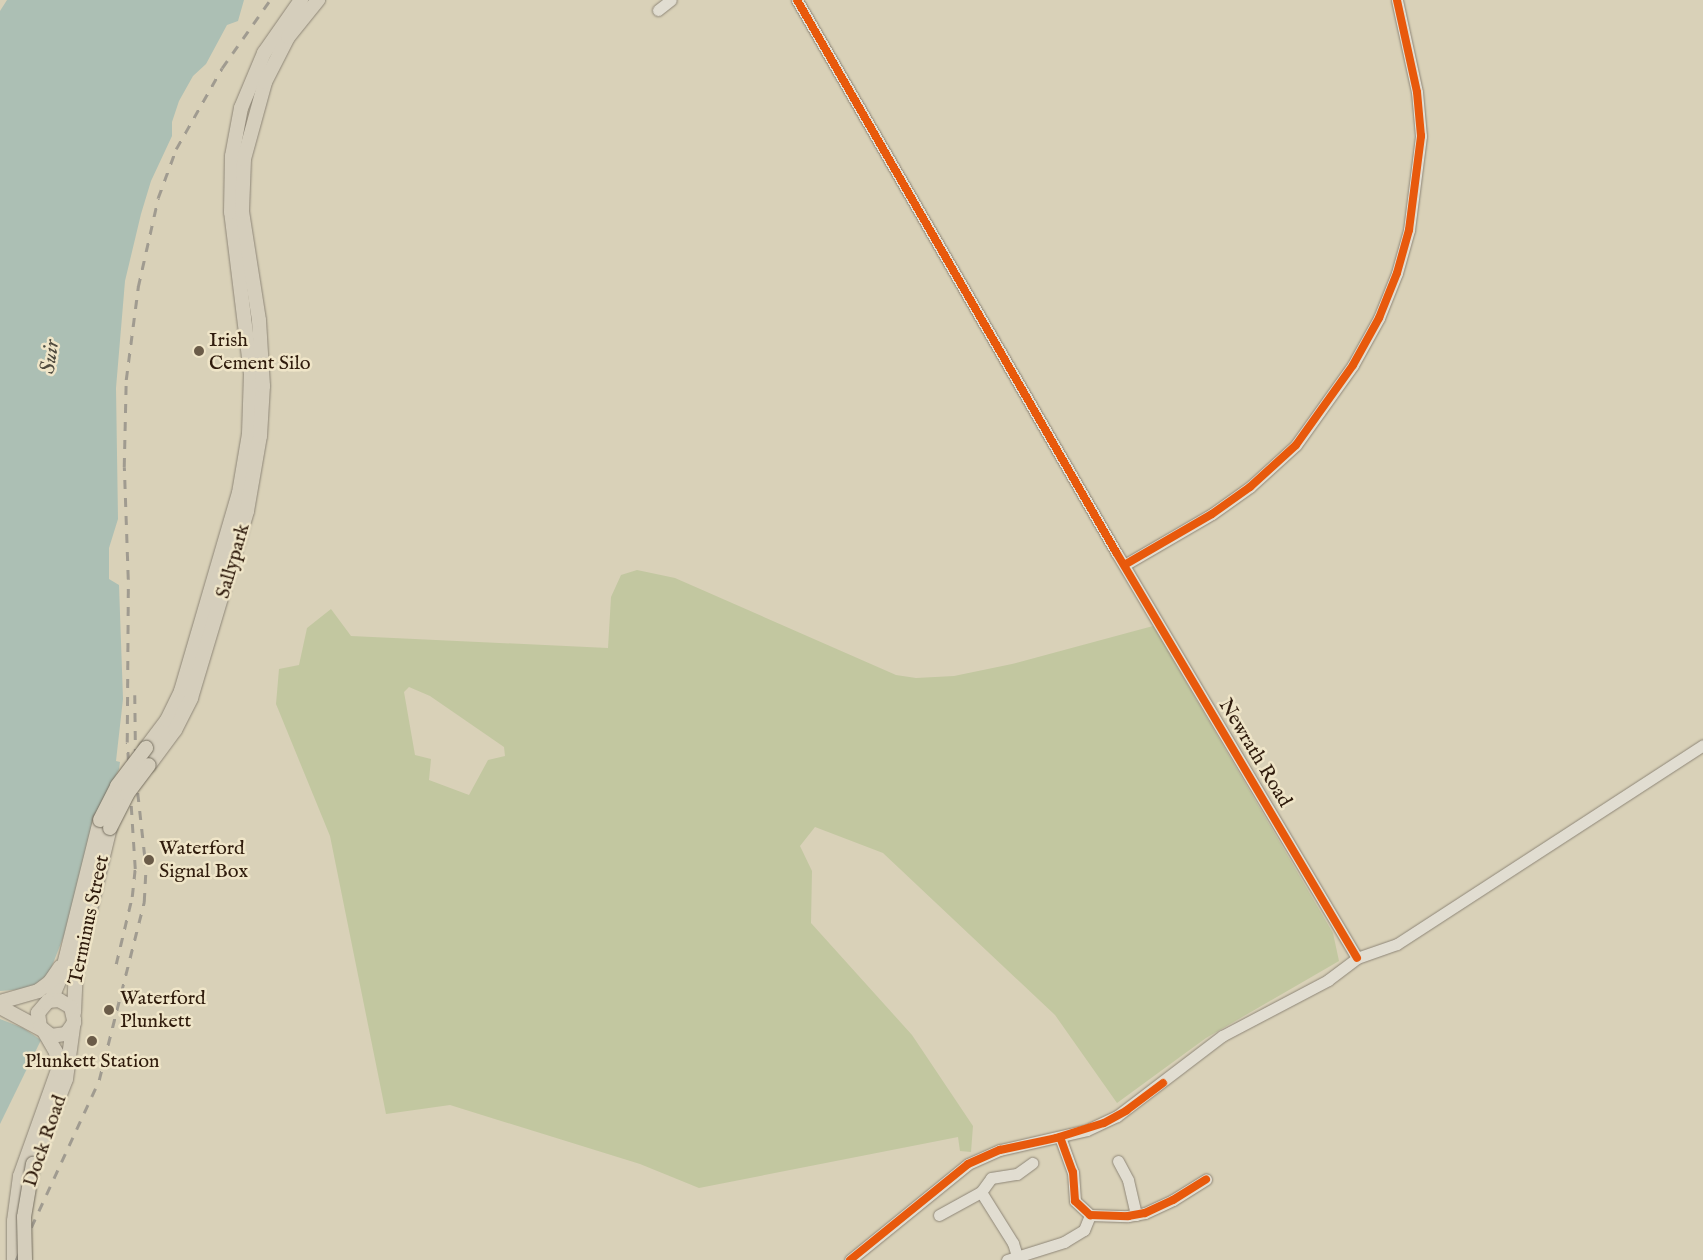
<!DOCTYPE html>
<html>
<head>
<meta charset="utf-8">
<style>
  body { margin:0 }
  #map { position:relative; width:1703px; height:1260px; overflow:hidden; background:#d9d1b8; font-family:"IM FELL English",serif }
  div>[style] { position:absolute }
  .green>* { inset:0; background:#c2c7a0 }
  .water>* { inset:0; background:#acbfb4 }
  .roads { filter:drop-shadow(0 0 1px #8e8677) drop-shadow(0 0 1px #8e8677) }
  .minor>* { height:11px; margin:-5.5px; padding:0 5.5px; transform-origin:5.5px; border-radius:5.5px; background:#e1ddd1 }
  .major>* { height:14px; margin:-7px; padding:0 7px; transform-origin:7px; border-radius:7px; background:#d5cebc }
  .rail>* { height:2.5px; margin-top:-1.25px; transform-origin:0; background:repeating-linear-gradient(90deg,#a09b90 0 9px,transparent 0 18px) }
  .bridges { filter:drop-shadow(0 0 1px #756e5f) drop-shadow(0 0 1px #756e5f) }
  .major-bridge>* { height:14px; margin:-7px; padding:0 7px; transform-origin:7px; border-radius:7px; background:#d5cebc }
  .cycleway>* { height:8px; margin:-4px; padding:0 4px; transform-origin:4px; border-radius:4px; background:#e8590c }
  .dots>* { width:14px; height:14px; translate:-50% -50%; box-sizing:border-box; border:2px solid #efe5c8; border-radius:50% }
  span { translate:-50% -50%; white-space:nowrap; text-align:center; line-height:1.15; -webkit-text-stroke:5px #efe5c8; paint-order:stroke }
  .poi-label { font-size:20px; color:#2f1b0c }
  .left { translate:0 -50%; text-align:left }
  .street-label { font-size:20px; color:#2f1b0c }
  .water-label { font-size:21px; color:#4f4a3e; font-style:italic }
</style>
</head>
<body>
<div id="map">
  <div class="green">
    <div style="clip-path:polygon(evenodd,637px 570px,675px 578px,896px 675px,916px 678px,954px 676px,1012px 664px,1153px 626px,1333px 933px,1339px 961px,1206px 1038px,1117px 1103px,1055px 1015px,883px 853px,815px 827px,800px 846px,812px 871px,811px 923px,912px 1035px,973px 1126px,971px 1152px,960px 1151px,958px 1137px,699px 1188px,640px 1164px,450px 1105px,386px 1114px,330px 836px,276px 704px,279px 669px,299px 665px,307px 628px,331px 609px,351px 636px,608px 648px,611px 597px,621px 575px,637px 570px,409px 687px,430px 696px,504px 747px,505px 756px,488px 760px,469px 795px,429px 780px,431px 759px,415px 755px,404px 692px,409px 687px)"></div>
  </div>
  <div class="water">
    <div style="clip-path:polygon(7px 0,244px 0,238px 21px,227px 25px,206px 64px,193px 76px,179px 101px,172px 122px,172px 136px,151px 181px,141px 214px,125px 281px,116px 388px,118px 519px,109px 548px,109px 579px,119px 585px,123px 699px,116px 761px,120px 762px,119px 769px,94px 817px,65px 933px,50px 971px,38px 984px,25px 989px,0 991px,0 11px)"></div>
    <div style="clip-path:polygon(0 1019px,23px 1028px,41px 1040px,0 1124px)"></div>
  </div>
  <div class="roads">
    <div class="minor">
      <div style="left:797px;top:0;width:638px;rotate:59.98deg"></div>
      <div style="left:1116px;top:552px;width:472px;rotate:59.3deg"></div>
      <div style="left:658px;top:10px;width:16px;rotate:-38deg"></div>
      <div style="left:1126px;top:564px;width:99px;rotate:-30.2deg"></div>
      <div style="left:1212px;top:514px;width:47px;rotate:-35.4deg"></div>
      <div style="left:1250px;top:487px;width:62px;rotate:-42.4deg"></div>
      <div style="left:1296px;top:445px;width:98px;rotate:-54.5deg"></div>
      <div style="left:1353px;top:365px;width:54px;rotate:-61deg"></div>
      <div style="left:1379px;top:318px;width:48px;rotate:-68.2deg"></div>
      <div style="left:1397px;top:273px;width:45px;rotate:-74.4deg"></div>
      <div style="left:1409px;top:230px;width:95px;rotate:-82.7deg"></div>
      <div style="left:1421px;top:136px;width:44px;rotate:-95.2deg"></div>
      <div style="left:1417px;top:92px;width:94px;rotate:-102.3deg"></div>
      <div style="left:1060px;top:1137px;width:37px;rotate:70deg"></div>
      <div style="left:1073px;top:1172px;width:29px;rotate:86deg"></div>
      <div style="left:1075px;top:1201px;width:21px;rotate:43deg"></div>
      <div style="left:1090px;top:1215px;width:38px;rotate:2deg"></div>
      <div style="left:1128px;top:1216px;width:17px;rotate:-10deg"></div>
      <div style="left:1145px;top:1213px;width:31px;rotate:-25deg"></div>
      <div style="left:1173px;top:1200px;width:39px;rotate:-32deg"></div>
      <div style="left:1118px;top:1161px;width:21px;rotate:62deg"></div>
      <div style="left:1128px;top:1180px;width:36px;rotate:77deg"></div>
      <div style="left:981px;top:1192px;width:60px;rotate:57.9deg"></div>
      <div style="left:1013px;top:1243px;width:14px;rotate:73deg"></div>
      <div style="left:939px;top:1215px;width:48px;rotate:-28.7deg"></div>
      <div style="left:981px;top:1192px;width:17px;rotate:-54deg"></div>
      <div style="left:991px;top:1178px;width:26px;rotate:-9deg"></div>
      <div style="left:1017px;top:1174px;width:19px;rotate:-36deg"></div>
      <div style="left:850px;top:1260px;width:152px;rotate:-39.1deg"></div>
      <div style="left:968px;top:1164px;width:35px;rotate:-24deg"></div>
      <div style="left:1000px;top:1150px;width:89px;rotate:-12.9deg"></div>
      <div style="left:1087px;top:1130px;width:33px;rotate:-25deg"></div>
      <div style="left:1117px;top:1116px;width:132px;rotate:-37.3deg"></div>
      <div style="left:1222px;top:1036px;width:120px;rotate:-27.8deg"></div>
      <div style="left:1328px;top:980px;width:36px;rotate:-37deg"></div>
      <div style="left:1357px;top:958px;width:42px;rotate:-19.3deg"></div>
      <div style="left:1397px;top:944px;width:365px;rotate:-33deg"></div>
      <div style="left:1007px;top:1260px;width:60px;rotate:-17.5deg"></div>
      <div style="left:1064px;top:1242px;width:23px;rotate:-31deg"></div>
      <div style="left:1084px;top:1230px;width:16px;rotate:-68deg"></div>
    </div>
    <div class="major">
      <div style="left:146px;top:748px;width:35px;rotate:-53deg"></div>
      <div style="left:167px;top:720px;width:32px;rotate:-64deg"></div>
      <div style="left:181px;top:691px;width:206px;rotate:-73.7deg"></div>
      <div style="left:239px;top:493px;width:60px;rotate:-80.4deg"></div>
      <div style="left:249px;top:434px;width:60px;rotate:-88.1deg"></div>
      <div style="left:251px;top:374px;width:163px;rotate:-97deg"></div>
      <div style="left:231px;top:212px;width:56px;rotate:-89deg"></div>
      <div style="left:232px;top:156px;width:49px;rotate:-79.4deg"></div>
      <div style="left:241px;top:108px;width:60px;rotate:-67.3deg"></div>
      <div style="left:264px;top:53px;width:65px;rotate:-55.1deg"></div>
      <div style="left:149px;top:765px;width:44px;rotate:-53.4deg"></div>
      <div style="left:175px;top:730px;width:36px;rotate:-63deg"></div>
      <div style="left:191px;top:698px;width:195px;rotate:-73.3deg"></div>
      <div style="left:247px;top:511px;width:76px;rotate:-80.2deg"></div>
      <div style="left:260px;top:436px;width:50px;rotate:-86.6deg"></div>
      <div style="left:263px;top:386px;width:66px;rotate:-93.5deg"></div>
      <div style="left:259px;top:320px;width:110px;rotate:-98.9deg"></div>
      <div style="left:242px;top:211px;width:52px;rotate:-87.8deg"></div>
      <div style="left:244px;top:159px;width:80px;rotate:-74.7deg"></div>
      <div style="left:265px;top:82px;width:51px;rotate:-62.9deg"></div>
      <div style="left:288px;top:37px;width:48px;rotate:-51deg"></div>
      <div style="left:51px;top:1000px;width:25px;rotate:-67deg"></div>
      <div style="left:61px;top:977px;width:162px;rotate:-76deg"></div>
      <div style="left:0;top:1002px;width:40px;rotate:-16deg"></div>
      <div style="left:38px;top:991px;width:15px;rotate:-37deg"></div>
      <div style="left:50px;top:982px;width:18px;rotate:-56deg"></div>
      <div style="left:0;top:1007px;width:47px;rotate:28.2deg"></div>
      <div style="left:74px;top:1013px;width:46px;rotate:-87.5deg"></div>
      <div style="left:76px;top:967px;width:143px;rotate:-76.3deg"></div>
      <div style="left:33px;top:1164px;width:91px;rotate:-68.8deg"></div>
      <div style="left:66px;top:1079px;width:60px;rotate:-82.3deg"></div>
      <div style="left:74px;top:1020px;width:13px;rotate:-103deg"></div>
      <div style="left:71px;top:1007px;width:14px;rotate:-150deg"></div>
      <div style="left:59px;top:1000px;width:11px;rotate:175deg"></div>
      <div style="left:48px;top:1001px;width:16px;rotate:130deg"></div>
      <div style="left:38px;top:1013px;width:14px;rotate:82deg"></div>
      <div style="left:40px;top:1027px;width:14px;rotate:39deg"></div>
      <div style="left:51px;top:1036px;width:15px;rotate:-8deg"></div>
      <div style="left:66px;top:1034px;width:14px;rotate:-54deg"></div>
      <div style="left:14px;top:1260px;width:39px;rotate:-90deg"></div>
      <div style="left:14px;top:1221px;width:45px;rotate:-82.4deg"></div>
      <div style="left:20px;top:1176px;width:113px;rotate:-70.3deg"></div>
      <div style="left:58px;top:1070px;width:18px;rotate:-96deg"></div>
      <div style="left:56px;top:1052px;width:22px;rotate:-120deg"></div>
    </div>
  </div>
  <div class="rail">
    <div style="left:135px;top:695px;width:80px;rotate:89.3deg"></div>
    <div style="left:136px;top:775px;width:81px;rotate:83.7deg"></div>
    <div style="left:116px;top:964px;width:69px;rotate:-76.6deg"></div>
    <div style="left:132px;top:897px;width:28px;rotate:-84deg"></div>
    <div style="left:135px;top:869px;width:127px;rotate:-93.6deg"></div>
    <div style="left:127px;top:742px;width:163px;rotate:-89.6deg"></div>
    <div style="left:128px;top:579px;width:112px;rotate:-92deg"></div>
    <div style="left:124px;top:467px;width:87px;rotate:-88.7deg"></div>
    <div style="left:126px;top:380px;width:94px;rotate:-82.6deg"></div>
    <div style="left:138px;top:287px;width:91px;rotate:-77.3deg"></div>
    <div style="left:158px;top:198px;width:52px;rotate:-69.8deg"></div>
    <div style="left:176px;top:149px;width:93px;rotate:-60.4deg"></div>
    <div style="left:222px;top:68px;width:83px;rotate:-54.8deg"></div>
    <div style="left:16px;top:1260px;width:198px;rotate:-65.2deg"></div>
    <div style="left:99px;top:1080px;width:184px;rotate:-75.8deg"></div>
    <div style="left:144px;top:902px;width:38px;rotate:-87deg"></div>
  </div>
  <div class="bridges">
    <div class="major-bridge">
      <div style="left:100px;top:820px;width:38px;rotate:-63deg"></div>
      <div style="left:117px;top:786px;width:48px;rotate:-52.7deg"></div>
      <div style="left:110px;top:828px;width:38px;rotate:-63deg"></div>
      <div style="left:127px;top:794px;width:36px;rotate:-53deg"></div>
      <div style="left:25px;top:1260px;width:43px;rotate:-91.3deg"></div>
      <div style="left:24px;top:1217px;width:54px;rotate:-80.4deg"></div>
    </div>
  </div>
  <div class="cycleway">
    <div style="left:797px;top:0;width:638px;rotate:59.98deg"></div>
    <div style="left:1116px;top:552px;width:472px;rotate:59.3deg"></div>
    <div style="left:1126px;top:564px;width:99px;rotate:-30.2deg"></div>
    <div style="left:1212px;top:514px;width:47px;rotate:-35.4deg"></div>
    <div style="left:1250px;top:487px;width:62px;rotate:-42.4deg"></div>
    <div style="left:1296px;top:445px;width:98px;rotate:-54.5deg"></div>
    <div style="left:1353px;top:365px;width:54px;rotate:-61deg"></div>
    <div style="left:1379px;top:318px;width:48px;rotate:-68.2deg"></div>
    <div style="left:1397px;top:273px;width:45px;rotate:-74.4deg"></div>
    <div style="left:1409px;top:230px;width:95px;rotate:-82.7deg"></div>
    <div style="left:1421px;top:136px;width:44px;rotate:-95.2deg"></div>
    <div style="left:1417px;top:92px;width:94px;rotate:-102.3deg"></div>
    <div style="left:1060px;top:1137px;width:37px;rotate:70deg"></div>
    <div style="left:1073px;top:1172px;width:29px;rotate:86deg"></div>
    <div style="left:1075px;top:1201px;width:21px;rotate:43deg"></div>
    <div style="left:1090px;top:1215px;width:38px;rotate:2deg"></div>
    <div style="left:1128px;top:1216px;width:17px;rotate:-10deg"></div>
    <div style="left:1145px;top:1213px;width:31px;rotate:-25deg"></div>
    <div style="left:1173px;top:1200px;width:39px;rotate:-32deg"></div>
    <div style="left:850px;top:1260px;width:152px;rotate:-39.1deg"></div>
    <div style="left:968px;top:1164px;width:35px;rotate:-24deg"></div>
    <div style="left:1000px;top:1150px;width:57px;rotate:-12.1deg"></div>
    <div style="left:1056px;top:1138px;width:50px;rotate:-17.4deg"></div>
    <div style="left:1104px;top:1123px;width:26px;rotate:-29deg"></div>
    <div style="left:1127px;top:1110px;width:45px;rotate:-36.9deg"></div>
  </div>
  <div class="dots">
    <div style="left:199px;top:351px;background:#6a5b48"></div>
    <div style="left:149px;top:860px;background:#6a5b48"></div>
    <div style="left:109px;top:1010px;background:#6a5b48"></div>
    <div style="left:92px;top:1041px;background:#6a5b48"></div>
  </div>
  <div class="poi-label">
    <span class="left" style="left:209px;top:352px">Irish<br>Cement Silo</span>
    <span class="left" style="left:159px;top:860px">Waterford<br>Signal Box</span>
    <span class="left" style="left:120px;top:1010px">Waterford<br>Plunkett</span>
    <span style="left:92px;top:1061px">Plunkett Station</span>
  </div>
  <div class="street-label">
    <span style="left:233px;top:561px;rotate:-74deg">Sallypark</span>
    <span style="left:1255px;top:753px;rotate:59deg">Newrath Road</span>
    <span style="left:89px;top:920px;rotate:-78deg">Terminus Street</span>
    <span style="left:45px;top:1141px;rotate:-71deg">Dock Road</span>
  </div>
  <div class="water-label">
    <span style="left:51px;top:357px;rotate:-82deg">Suir</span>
  </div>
</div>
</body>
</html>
